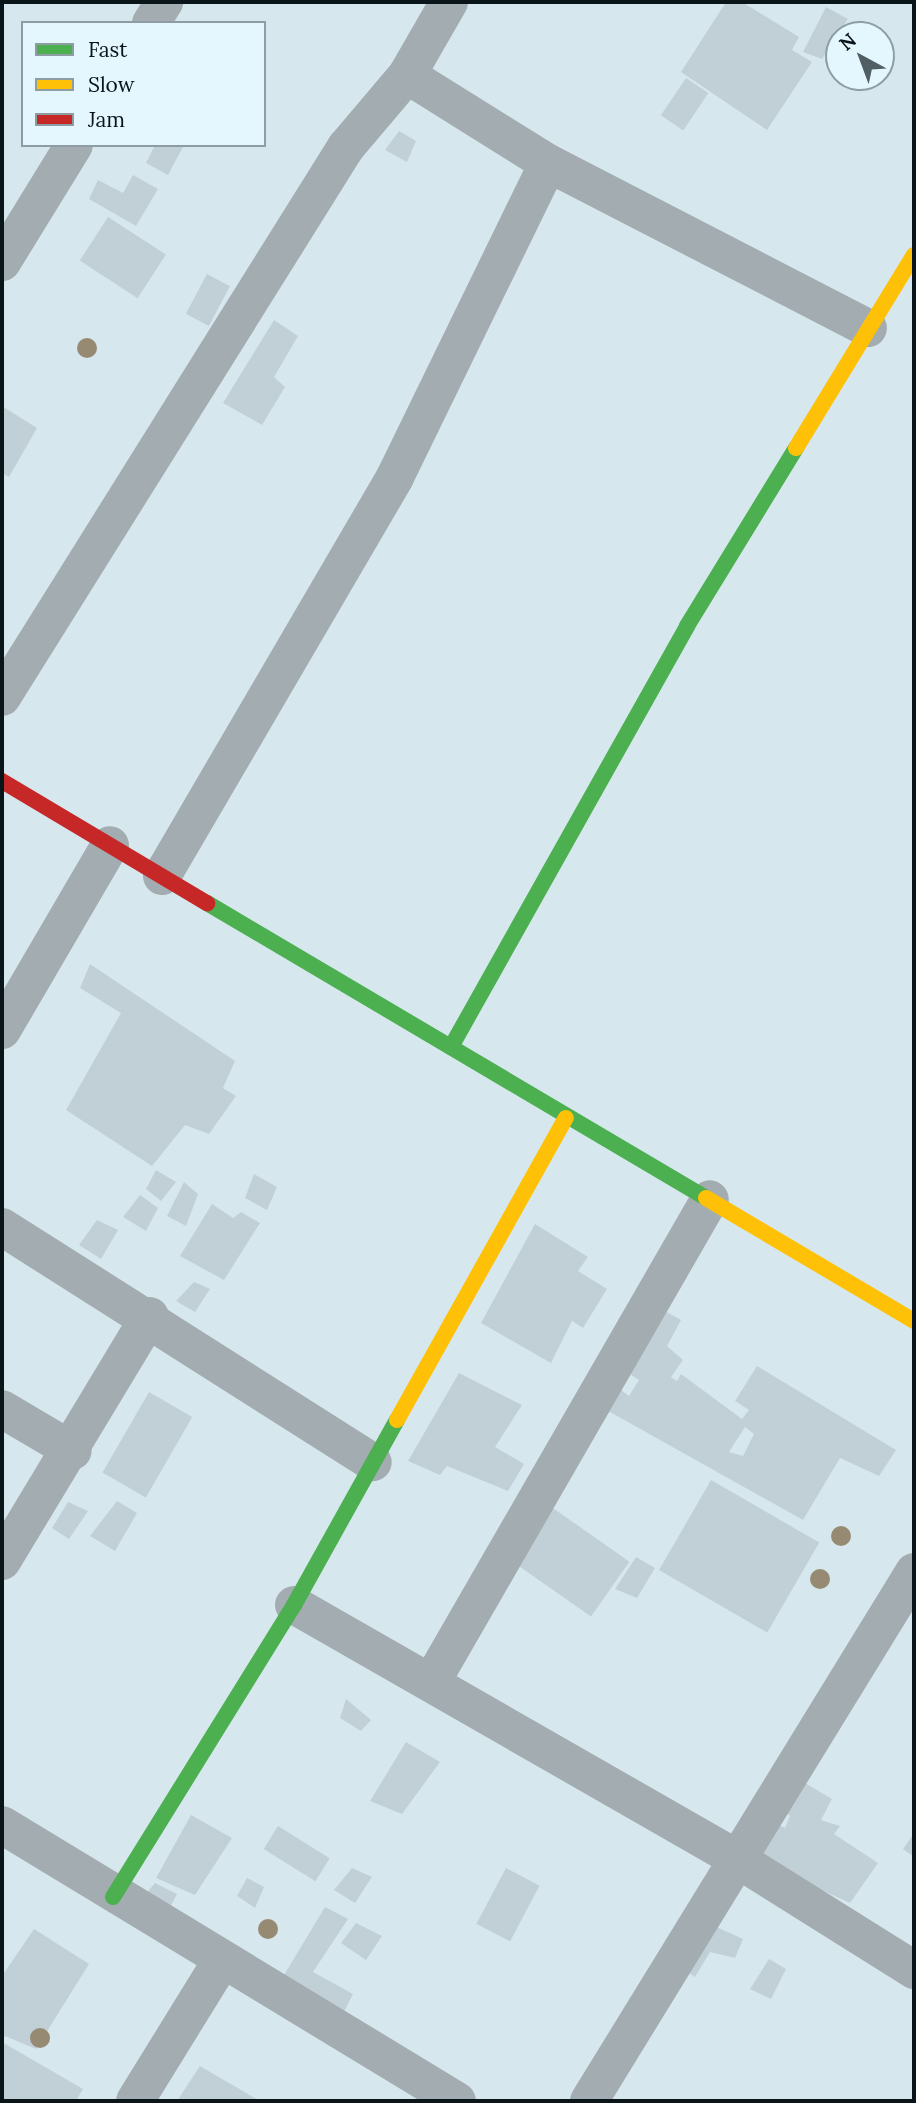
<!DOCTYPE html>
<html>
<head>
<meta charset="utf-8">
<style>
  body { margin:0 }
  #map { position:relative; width:916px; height:2103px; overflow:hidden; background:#d6e8ee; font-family:Lora,serif }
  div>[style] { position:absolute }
  .building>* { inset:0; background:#c1d0d6; transform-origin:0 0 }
  .street>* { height:38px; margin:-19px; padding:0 19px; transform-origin:19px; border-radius:19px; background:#a3acb0 }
  .fast>* { height:16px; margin:-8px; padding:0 8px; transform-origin:8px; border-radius:8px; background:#4caf50 }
  .slow>* { height:16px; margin:-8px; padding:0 8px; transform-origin:8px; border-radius:8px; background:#ffc107 }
  .jam>* { height:16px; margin:-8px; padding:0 8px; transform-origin:8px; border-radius:8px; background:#c62828 }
  .trees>* { width:20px; height:20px; margin:-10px; border-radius:50%; background:#978a73 }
  span { translate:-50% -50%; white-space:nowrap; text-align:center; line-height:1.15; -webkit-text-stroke:5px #e4f7ff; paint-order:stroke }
  .frame { position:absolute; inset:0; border:4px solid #0a1519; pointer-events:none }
  .legend { position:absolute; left:21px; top:21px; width:245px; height:126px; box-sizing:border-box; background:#e4f7ff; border:2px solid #8d9da3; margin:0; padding:9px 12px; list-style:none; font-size:21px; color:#0a1519 }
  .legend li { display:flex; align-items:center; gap:14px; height:35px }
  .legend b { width:35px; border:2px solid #8d9da3 }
  .north { position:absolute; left:825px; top:21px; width:70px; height:70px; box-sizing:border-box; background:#e4f7ff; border:2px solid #8d9da3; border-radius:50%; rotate:319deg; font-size:19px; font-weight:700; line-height:28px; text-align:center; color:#0a1519 }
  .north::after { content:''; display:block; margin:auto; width:24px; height:32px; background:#515f64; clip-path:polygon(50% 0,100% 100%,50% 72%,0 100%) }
</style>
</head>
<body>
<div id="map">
  <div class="building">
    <div style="clip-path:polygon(726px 2px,742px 2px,799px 37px,792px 50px,812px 62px,767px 130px,681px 72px)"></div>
    <div style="clip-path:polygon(826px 7px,848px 19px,822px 59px,803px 52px)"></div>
    <div style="left:686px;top:78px;width:27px;height:45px;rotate:34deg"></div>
    <div style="clip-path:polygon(399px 131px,416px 141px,407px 162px,385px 150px)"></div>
    <div style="clip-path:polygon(155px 145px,184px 145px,168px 175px,146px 163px)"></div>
    <div style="clip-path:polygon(133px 175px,158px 189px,136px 226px,89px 199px,98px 180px,123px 193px)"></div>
    <div style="left:108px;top:217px;width:69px;height:52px;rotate:33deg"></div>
    <div style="left:207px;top:274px;width:26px;height:45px;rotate:28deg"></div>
    <div style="clip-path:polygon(274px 320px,298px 336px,274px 377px,285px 387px,262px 425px,223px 403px)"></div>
    <div style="clip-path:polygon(2px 406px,37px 428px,9px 477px,2px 473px)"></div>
    <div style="clip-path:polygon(90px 964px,235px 1061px,223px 1088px,236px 1096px,209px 1134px,185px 1125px,152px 1166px,66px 1110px,121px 1013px,80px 988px)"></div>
    <div style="clip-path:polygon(156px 1170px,176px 1182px,161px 1201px,146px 1189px)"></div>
    <div style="clip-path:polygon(254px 1174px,277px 1187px,267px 1210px,245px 1198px)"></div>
    <div style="clip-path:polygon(184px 1182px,198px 1194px,186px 1226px,167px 1216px)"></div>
    <div style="clip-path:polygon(140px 1195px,158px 1208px,146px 1231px,123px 1217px)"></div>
    <div style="clip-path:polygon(212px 1204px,233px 1218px,241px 1212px,260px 1223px,224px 1280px,180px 1256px)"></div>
    <div style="clip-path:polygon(97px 1220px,118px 1230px,101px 1259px,79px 1245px)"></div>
    <div style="clip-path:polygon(535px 1224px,588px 1257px,578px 1271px,607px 1289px,583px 1328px,572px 1321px,551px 1363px,481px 1323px)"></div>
    <div style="clip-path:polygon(194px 1282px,210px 1289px,195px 1312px,176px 1301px)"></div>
    <div style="clip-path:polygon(evenodd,654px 1305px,681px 1320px,667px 1346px,683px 1360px,671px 1377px,677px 1381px,681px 1374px,742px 1419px,749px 1410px,735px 1401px,757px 1366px,896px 1450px,879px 1476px,840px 1458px,803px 1520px,594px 1403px,612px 1383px,629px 1396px,639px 1380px,620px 1368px,654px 1305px,745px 1427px,754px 1434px,743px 1456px,729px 1452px,745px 1427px)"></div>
    <div style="clip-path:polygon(459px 1373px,522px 1405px,495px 1447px,524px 1464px,508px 1491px,447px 1466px,440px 1475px,408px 1461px)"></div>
    <div style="left:149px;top:1392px;width:50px;height:93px;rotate:30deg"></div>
    <div style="left:711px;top:1480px;width:125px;height:104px;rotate:30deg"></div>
    <div style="clip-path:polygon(117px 1501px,137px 1513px,115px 1551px,90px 1536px)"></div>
    <div style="clip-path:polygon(68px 1502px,88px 1511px,69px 1539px,52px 1528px)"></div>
    <div style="left:550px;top:1506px;width:97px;height:67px;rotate:35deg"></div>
    <div style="clip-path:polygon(636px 1557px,655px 1568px,637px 1598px,615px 1589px)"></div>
    <div style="clip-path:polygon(346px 1699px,371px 1720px,361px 1731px,340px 1718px)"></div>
    <div style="clip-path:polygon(406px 1742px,440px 1762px,402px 1814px,370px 1801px)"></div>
    <div style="clip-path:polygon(790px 1774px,832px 1799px,821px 1820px,840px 1826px,834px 1834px,878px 1863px,850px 1903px,752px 1858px,772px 1822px,785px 1828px,790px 1816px,780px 1808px)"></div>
    <div style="clip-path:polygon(191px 1815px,232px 1838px,195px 1895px,156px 1878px)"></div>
    <div style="left:278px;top:1826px;width:61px;height:27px;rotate:32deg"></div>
    <div style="clip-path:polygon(914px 1833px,914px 1857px,903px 1849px)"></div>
    <div style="clip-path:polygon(352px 1868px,372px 1877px,355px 1903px,334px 1890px)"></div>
    <div style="left:506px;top:1868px;width:38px;height:63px;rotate:28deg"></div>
    <div style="clip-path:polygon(247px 1878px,264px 1887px,255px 1908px,237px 1896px)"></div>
    <div style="clip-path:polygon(155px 1883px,177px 1894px,168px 1911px,144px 1896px)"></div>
    <div style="clip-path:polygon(325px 1907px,348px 1919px,313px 1972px,353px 1994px,339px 2022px,278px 1985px)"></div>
    <div style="clip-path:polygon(703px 1921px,743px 1939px,735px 1958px,710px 1952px,695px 1977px,674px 1963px)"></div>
    <div style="clip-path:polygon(356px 1923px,382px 1936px,366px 1960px,341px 1943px)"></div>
    <div style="clip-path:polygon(34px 1929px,89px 1964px,36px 2049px,5px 2036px,2px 2040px,2px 1976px)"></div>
    <div style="clip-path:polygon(769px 1959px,786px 1969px,771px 1999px,750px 1989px)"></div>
    <div style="clip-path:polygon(2px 2042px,83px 2089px,76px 2101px,2px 2101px)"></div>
    <div style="clip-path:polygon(200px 2066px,260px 2101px,177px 2101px)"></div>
  </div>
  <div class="street">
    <div style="left:449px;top:2px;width:84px;rotate:119.9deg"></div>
    <div style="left:407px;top:75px;width:166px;rotate:32deg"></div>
    <div style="left:548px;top:163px;width:360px;rotate:27.3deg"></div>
    <div style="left:151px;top:23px;width:25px;rotate:-58deg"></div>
    <div style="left:2px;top:262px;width:137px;rotate:-58.4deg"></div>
    <div style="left:2px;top:697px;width:649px;rotate:-57.98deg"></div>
    <div style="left:346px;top:147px;width:94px;rotate:-49.7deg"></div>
    <div style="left:162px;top:876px;width:462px;rotate:-59.7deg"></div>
    <div style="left:395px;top:477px;width:349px;rotate:-64deg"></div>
    <div style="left:2px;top:1030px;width:214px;rotate:-59.7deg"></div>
    <div style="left:2px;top:1227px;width:439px;rotate:32.4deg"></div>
    <div style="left:2px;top:1409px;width:82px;rotate:30.6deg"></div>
    <div style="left:2px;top:1561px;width:286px;rotate:-58.9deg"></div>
    <div style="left:294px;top:1605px;width:507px;rotate:29.8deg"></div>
    <div style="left:734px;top:1857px;width:213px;rotate:32.1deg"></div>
    <div style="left:432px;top:1681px;width:556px;rotate:-60.03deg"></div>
    <div style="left:2px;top:1825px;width:532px;rotate:31.24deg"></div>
    <div style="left:135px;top:2101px;width:163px;rotate:-58.3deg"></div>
    <div style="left:589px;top:2101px;width:621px;rotate:-58.43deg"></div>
  </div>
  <div class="fast">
    <div style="left:207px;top:903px;width:580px;rotate:30.59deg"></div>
    <div style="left:451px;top:1047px;width:483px;rotate:-60.7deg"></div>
    <div style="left:687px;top:626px;width:209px;rotate:-58.5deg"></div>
    <div style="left:113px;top:1897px;width:344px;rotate:-58.2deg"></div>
    <div style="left:294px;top:1605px;width:212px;rotate:-60.9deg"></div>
  </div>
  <div class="slow">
    <div style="left:796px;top:448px;width:226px;rotate:-58.6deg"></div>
    <div style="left:706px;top:1198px;width:242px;rotate:30.6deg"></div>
    <div style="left:397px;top:1420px;width:346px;rotate:-60.8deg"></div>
  </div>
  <div class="jam">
    <div style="left:2px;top:781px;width:239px;rotate:30.8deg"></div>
  </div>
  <div class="trees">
    <div style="left:87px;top:348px"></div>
    <div style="left:841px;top:1536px"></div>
    <div style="left:820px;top:1579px"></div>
    <div style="left:268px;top:1929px"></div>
    <div style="left:40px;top:2038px"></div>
  </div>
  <div class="frame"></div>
  <ul class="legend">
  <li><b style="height:9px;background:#4caf50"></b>Fast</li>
  <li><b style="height:9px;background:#ffc107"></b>Slow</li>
  <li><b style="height:9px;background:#c62828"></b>Jam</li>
  </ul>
  <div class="north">N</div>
</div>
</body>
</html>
